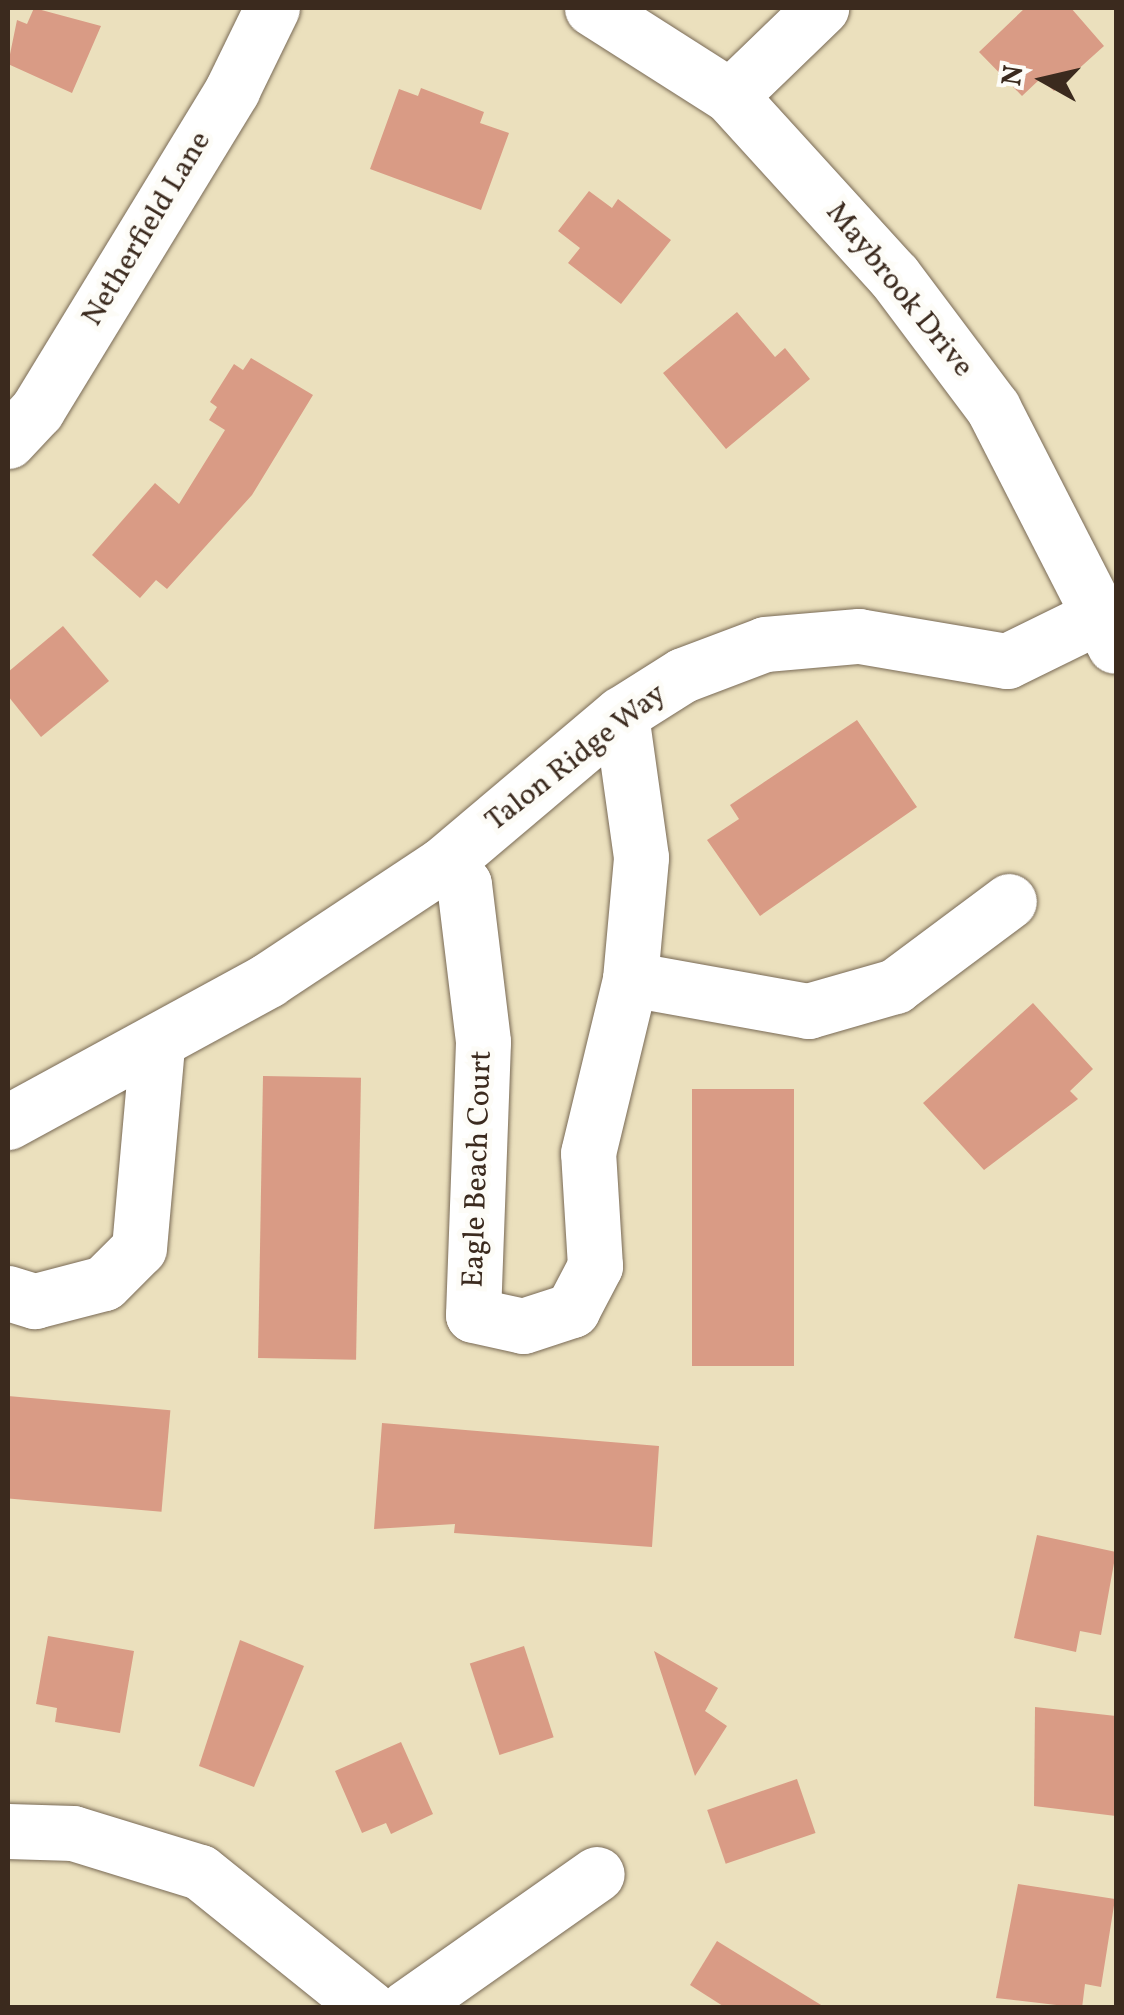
<!DOCTYPE html>
<html>
<head>
<meta charset="utf-8">
<style>
  body { margin:0 }
  #map { position:relative; width:1124px; height:2015px; overflow:hidden; background:#ebe0bd; font-family:Vollkorn,serif }
  div>[style] { position:absolute }
  .building>* { inset:0; background:#d99b85; transform-origin:0 0 }
  .roads { filter:drop-shadow(0 0 2px #796a56) drop-shadow(0 0 2px #796a56) }
  .minor>* { height:55px; margin:-27.5px; padding:0 27.5px; transform-origin:27.5px; border-radius:27.5px; background:#fff }
  span { translate:-50% -50%; white-space:nowrap; text-align:center; line-height:1.15; -webkit-text-stroke:10px #fdfcf7; paint-order:stroke }
  .street-label { font-size:30px; color:#3b2a1e }
  .frame { position:absolute; inset:0; border:10px solid #3b2a1e; pointer-events:none }
  .north { position:absolute; left:994px; top:30px; width:100px; height:100px; -webkit-text-stroke:8px #fdfcf7; paint-order:stroke; rotate:278deg; font-size:28px; font-weight:700; line-height:40px; text-align:center; color:#3b2a1e }
  .north::after { content:''; display:block; margin:auto; width:35px; height:45px; background:#3b2a1e; clip-path:polygon(50% 0,100% 100%,50% 72%,0 100%) }
</style>
</head>
<body>
<div id="map">
  <div class="building">
    <div style="clip-path:polygon(34px 8px,101px 26px,72px 93px,8px 64px,17px 20px,27px 24px)"></div>
    <div style="clip-path:polygon(1025px 8px,1071px 8px,1104px 46px,1054px 91px,1040px 79px,1022px 96px,979px 52px)"></div>
    <div style="clip-path:polygon(421px 88px,484px 112px,480px 123px,509px 133px,481px 210px,370px 169px,399px 89px,418px 96px)"></div>
    <div style="clip-path:polygon(589px 191px,612px 208px,618px 199px,671px 240px,621px 304px,568px 263px,580px 248px,558px 231px)"></div>
    <div style="clip-path:polygon(737px 312px,775px 357px,785px 348px,810px 379px,726px 449px,663px 373px)"></div>
    <div style="clip-path:polygon(251px 358px,313px 395px,252px 495px,167px 589px,156px 580px,140px 598px,92px 555px,155px 483px,179px 504px,225px 430px,209px 420px,217px 407px,210px 402px,234px 364px,243px 370px)"></div>
    <div style="clip-path:polygon(63px 626px,109px 681px,41px 737px,8px 696px,8px 672px)"></div>
    <div style="clip-path:polygon(857px 720px,917px 807px,760px 916px,707px 840px,739px 819px,730px 805px)"></div>
    <div style="clip-path:polygon(1033px 1003px,1093px 1069px,1070px 1091px,1078px 1099px,984px 1170px,923px 1103px)"></div>
    <div style="left:263px;top:1076px;width:98px;height:282px;rotate:1deg"></div>
    <div style="left:794px;top:1089px;width:277px;height:102px;rotate:90deg"></div>
    <div style="left:8px;top:1396px;width:163px;height:102px;rotate:5deg"></div>
    <div style="clip-path:polygon(382px 1423px,659px 1446px,652px 1547px,454px 1533px,455px 1524px,374px 1529px)"></div>
    <div style="clip-path:polygon(1037px 1535px,1116px 1552px,1101px 1635px,1080px 1631px,1076px 1652px,1014px 1638px)"></div>
    <div style="clip-path:polygon(48px 1636px,134px 1651px,120px 1733px,55px 1722px,57px 1708px,36px 1704px)"></div>
    <div style="clip-path:polygon(240px 1640px,304px 1666px,254px 1787px,199px 1766px)"></div>
    <div style="left:524px;top:1646px;width:96px;height:57px;rotate:72deg"></div>
    <div style="clip-path:polygon(654px 1651px,718px 1688px,705px 1711px,727px 1726px,695px 1776px)"></div>
    <div style="clip-path:polygon(1035px 1707px,1116px 1716px,1116px 1816px,1034px 1806px)"></div>
    <div style="clip-path:polygon(401px 1742px,433px 1814px,391px 1834px,386px 1823px,362px 1833px,335px 1771px)"></div>
    <div style="left:797px;top:1779px;width:57px;height:95px;rotate:71deg"></div>
    <div style="clip-path:polygon(1018px 1884px,1115px 1899px,1101px 1987px,1085px 1984px,1082px 2008px,996px 1998px)"></div>
    <div style="clip-path:polygon(717px 1941px,826px 2008px,726px 2008px,690px 1985px)"></div>
  </div>
  <div class="roads">
    <div class="minor">
      <div style="left:592px;top:8px;width:164px;rotate:32.5deg"></div>
      <div style="left:730px;top:96px;width:244px;rotate:47.7deg"></div>
      <div style="left:894px;top:276px;width:165px;rotate:53.1deg"></div>
      <div style="left:993px;top:408px;width:267px;rotate:62.9deg"></div>
      <div style="left:730px;top:96px;width:127px;rotate:-44deg"></div>
      <div style="left:8px;top:441px;width:42px;rotate:-46.9deg"></div>
      <div style="left:37px;top:410px;width:375px;rotate:-58.6deg"></div>
      <div style="left:232px;top:90px;width:91px;rotate:-64deg"></div>
      <div style="left:442px;top:865px;width:29px;rotate:41deg"></div>
      <div style="left:464px;top:884px;width:159px;rotate:83.1deg"></div>
      <div style="left:483px;top:1042px;width:273px;rotate:92.1deg"></div>
      <div style="left:473px;top:1315px;width:51px;rotate:12.4deg"></div>
      <div style="left:523px;top:1326px;width:52px;rotate:-18.1deg"></div>
      <div style="left:572px;top:1310px;width:50px;rotate:-62.4deg"></div>
      <div style="left:595px;top:1266px;width:113px;rotate:-93.5deg"></div>
      <div style="left:588px;top:1153px;width:179px;rotate:-76.4deg"></div>
      <div style="left:630px;top:979px;width:122px;rotate:-84.8deg"></div>
      <div style="left:641px;top:857px;width:144px;rotate:-98deg"></div>
      <div style="left:630px;top:979px;width:181px;rotate:10.2deg"></div>
      <div style="left:808px;top:1011px;width:91px;rotate:-16deg"></div>
      <div style="left:895px;top:986px;width:142px;rotate:-36.7deg"></div>
      <div style="left:8px;top:1122px;width:296px;rotate:-28.6deg"></div>
      <div style="left:268px;top:980px;width:209px;rotate:-33.5deg"></div>
      <div style="left:442px;top:865px;width:234px;rotate:-40.2deg"></div>
      <div style="left:621px;top:714px;width:73px;rotate:-32.2deg"></div>
      <div style="left:683px;top:675px;width:88px;rotate:-20.7deg"></div>
      <div style="left:765px;top:644px;width:94px;rotate:-4.9deg"></div>
      <div style="left:859px;top:636px;width:150px;rotate:9.6deg"></div>
      <div style="left:1007px;top:661px;width:100px;rotate:-26.1deg"></div>
      <div style="left:8px;top:1293px;width:28px;rotate:17deg"></div>
      <div style="left:35px;top:1301px;width:71px;rotate:-14.6deg"></div>
      <div style="left:104px;top:1283px;width:49px;rotate:-45deg"></div>
      <div style="left:139px;top:1248px;width:204px;rotate:-84.9deg"></div>
      <div style="left:8px;top:1831px;width:65px;rotate:1.8deg"></div>
      <div style="left:73px;top:1833px;width:133px;rotate:17.1deg"></div>
      <div style="left:200px;top:1872px;width:217px;rotate:38.8deg"></div>
      <div style="left:406px;top:2008px;width:233px;rotate:-35.1deg"></div>
    </div>
  </div>
  <div class="street-label">
    <span style="left:147px;top:229px;rotate:-59deg">Netherfield Lane</span>
    <span style="left:899px;top:290px;rotate:51deg">Maybrook Drive</span>
    <span style="left:576px;top:758px;rotate:-38deg">Talon Ridge Way</span>
    <span style="left:478px;top:1169px;rotate:-88deg">Eagle Beach Court</span>
  </div>
  <div class="frame"></div>
  <div class="north">N</div>
</div>
</body>
</html>
